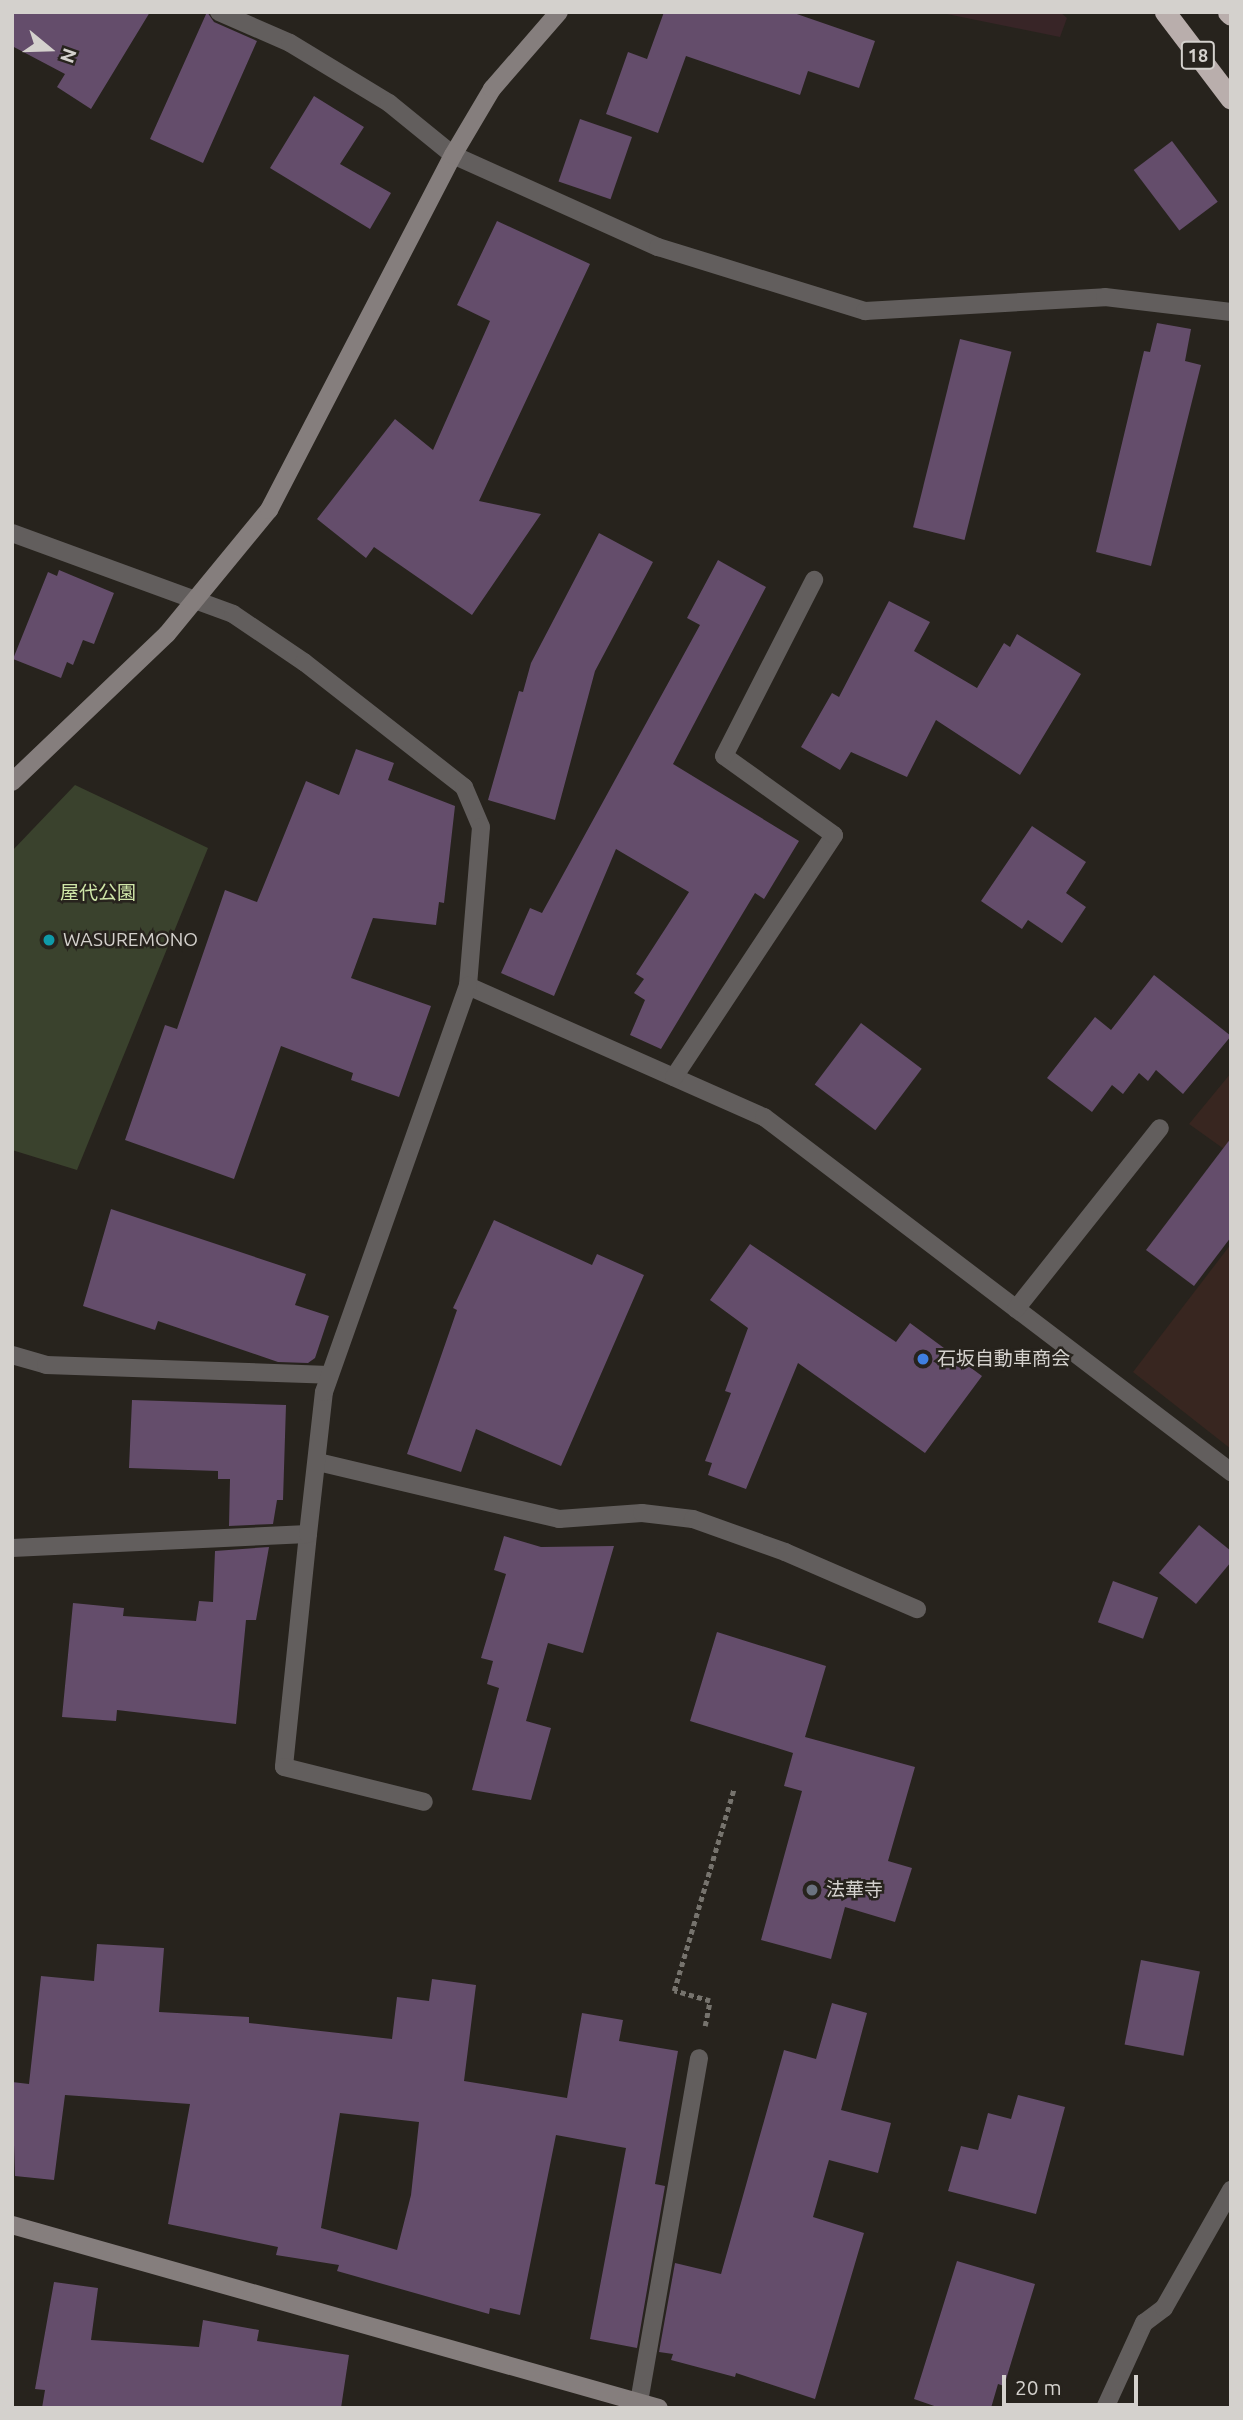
<!DOCTYPE html>
<html>
<head>
<meta charset="utf-8">
<style>
  body { margin:0 }
  #map { position:relative; width:1243px; height:2420px; overflow:hidden; background:#27231d; font-family:Ubuntu,"Noto Sans JP",sans-serif }
  div>[style] { position:absolute }
  .commercial>* { inset:0; background:#382527 }
  .education>* { inset:0; background:#382620 }
  .green>* { inset:0; background:#3a422d }
  .building>* { inset:0; background:#644d6b; transform-origin:0 0 }
  .path>* { height:4.5px; margin-top:-2.25px; transform-origin:0; background:repeating-linear-gradient(90deg,#76736d 0 5px,transparent 0 8.5px) }
  .lane>* { height:18px; margin:-9px; padding:0 9px; transform-origin:9px; border-radius:9px; background:#625e5d }
  .street>* { height:18px; margin:-9px; padding:0 9px; transform-origin:9px; border-radius:9px; background:#625e5d }
  .secondary>* { height:18px; margin:-9px; padding:0 9px; transform-origin:9px; border-radius:9px; background:#857e7d }
  .highway>* { height:21px; margin:-10.5px; padding:0 10.5px; transform-origin:10.5px; border-radius:10.5px; background:#b9aeac }
  .dots>* { width:19px; height:19px; translate:-50% -50%; box-sizing:border-box; border:4px solid #27231d; border-radius:50% }
  span { translate:-50% -50%; white-space:nowrap; text-align:center; line-height:1.15; -webkit-text-stroke:5px #27231d; paint-order:stroke }
  .shield-label span { padding:2px 5px; background:#27231d; border:2px solid; border-radius:5px; -webkit-text-stroke-width:0 }
  .shield-label { font-size:18px; color:#d4d1cd; font-weight:700 }
  .park-label { font-size:19px; color:#cfe6a8 }
  .poi-label { font-size:19px; color:#d4d1cd }
  .left { translate:0 -50%; text-align:left }
  .frame { position:absolute; inset:0; border:14px solid #d4d1cd; pointer-events:none }
  .north { position:absolute; left:14px; top:14px; width:70px; height:70px; -webkit-text-stroke:5px #27231d; paint-order:stroke; rotate:109deg; font-size:19px; font-weight:700; line-height:28px; text-align:center; color:#d4d1cd }
  .north::after { content:''; display:block; margin:auto; width:24px; height:32px; background:#d4d1cd; clip-path:polygon(50% 0,100% 100%,50% 72%,0 100%) }
  .scale { position:absolute; left:1002px; top:2375px; width:136px; height:32px; box-sizing:border-box; border:4px solid #d4d1cd; border-top:0; padding-left:9px; font-size:21px; line-height:24px; white-space:nowrap; color:#d4d1cd; -webkit-text-stroke:5px #27231d; paint-order:stroke }
</style>
</head>
<body>
<div id="map">
  <div class="commercial">
    <div style="clip-path:polygon(937px 12px,1060px 12px,1067px 18px,1060px 37px)"></div>
  </div>
  <div class="education">
    <div style="clip-path:polygon(1231px 1073px,1231px 1154px,1189px 1124px)"></div>
    <div style="clip-path:polygon(1231px 1244px,1231px 1449px,1133px 1372px)"></div>
  </div>
  <div class="green">
    <div style="clip-path:polygon(75px 785px,208px 848px,77px 1170px,12px 1150px,12px 851px)"></div>
  </div>
  <div class="building">
    <div style="clip-path:polygon(12px 12px,150px 12px,91px 109px,57px 87px,65px 74px,12px 46px)"></div>
    <div style="clip-path:polygon(207px 12px,214px 22px,257px 41px,203px 163px,150px 139px)"></div>
    <div style="clip-path:polygon(664px 12px,791px 12px,875px 41px,859px 88px,808px 71px,800px 95px,686px 56px,658px 133px,606px 114px,628px 52px,647px 59px)"></div>
    <div style="clip-path:polygon(314px 96px,364px 127px,340px 164px,391px 193px,370px 229px,270px 168px)"></div>
    <div style="left:580px;top:119px;width:55px;height:66px;rotate:19deg"></div>
    <div style="left:1172px;top:141px;width:76px;height:48px;rotate:53deg"></div>
    <div style="clip-path:polygon(497px 221px,590px 264px,479px 501px,541px 514px,472px 615px,374px 547px,366px 558px,317px 519px,395px 419px,433px 450px,490px 321px,457px 305px)"></div>
    <div style="clip-path:polygon(1157px 323px,1191px 329px,1185px 361px,1201px 365px,1151px 566px,1096px 552px,1144px 351px,1150px 352px)"></div>
    <div style="left:960px;top:339px;width:53px;height:194px;rotate:14deg"></div>
    <div style="clip-path:polygon(599px 533px,653px 562px,595px 671px,555px 820px,488px 800px,519px 691px,523px 692px,531px 663px)"></div>
    <div style="clip-path:polygon(718px 560px,766px 587px,673px 764px,799px 841px,764px 899px,755px 893px,661px 1049px,630px 1035px,645px 1000px,634px 993px,644px 979px,636px 974px,689px 892px,616px 849px,554px 996px,501px 973px,530px 908px,542px 913px,700px 625px,687px 618px)"></div>
    <div style="clip-path:polygon(59px 570px,114px 593px,94px 644px,83px 640px,73px 665px,67px 662px,61px 678px,13px 659px,48px 572px,57px 576px)"></div>
    <div style="clip-path:polygon(889px 601px,930px 622px,914px 651px,977px 688px,1004px 643px,1010px 647px,1017px 634px,1081px 674px,1020px 775px,936px 720px,907px 777px,851px 752px,840px 770px,801px 747px,832px 693px,839px 697px)"></div>
    <div style="clip-path:polygon(356px 749px,394px 763px,388px 780px,455px 806px,444px 903px,439px 902px,436px 925px,373px 918px,351px 978px,431px 1006px,399px 1097px,351px 1080px,353px 1073px,281px 1046px,234px 1179px,125px 1140px,165px 1025px,177px 1029px,225px 890px,257px 902px,306px 781px,339px 795px)"></div>
    <div style="clip-path:polygon(1032px 826px,1086px 862px,1066px 893px,1086px 907px,1062px 943px,1028px 920px,1022px 929px,981px 901px)"></div>
    <div style="clip-path:polygon(1154px 975px,1231px 1036px,1183px 1094px,1156px 1070px,1148px 1081px,1139px 1073px,1123px 1094px,1112px 1085px,1092px 1112px,1047px 1078px,1095px 1017px,1111px 1030px)"></div>
    <div style="left:861px;top:1023px;width:76px;height:77px;rotate:37deg"></div>
    <div style="clip-path:polygon(1231px 1138px,1231px 1237px,1194px 1286px,1146px 1250px)"></div>
    <div style="clip-path:polygon(111px 1209px,306px 1274px,295px 1305px,329px 1316px,315px 1358px,308px 1363px,278px 1362px,158px 1321px,155px 1330px,83px 1306px)"></div>
    <div style="clip-path:polygon(494px 1220px,592px 1265px,597px 1254px,644px 1275px,561px 1466px,476px 1429px,461px 1472px,407px 1454px,457px 1310px,453px 1308px)"></div>
    <div style="clip-path:polygon(750px 1244px,896px 1342px,910px 1323px,982px 1376px,925px 1453px,798px 1363px,746px 1489px,708px 1475px,712px 1463px,705px 1461px,731px 1393px,725px 1391px,748px 1328px,710px 1300px)"></div>
    <div style="clip-path:polygon(132px 1400px,286px 1405px,283px 1500px,277px 1500px,273px 1524px,229px 1526px,230px 1479px,218px 1479px,218px 1471px,129px 1468px)"></div>
    <div style="clip-path:polygon(1199px 1525px,1231px 1551px,1231px 1562px,1196px 1604px,1159px 1573px)"></div>
    <div style="clip-path:polygon(504px 1536px,541px 1547px,614px 1546px,583px 1653px,548px 1643px,526px 1721px,551px 1728px,531px 1800px,472px 1790px,499px 1688px,487px 1684px,493px 1661px,481px 1658px,506px 1574px,494px 1570px)"></div>
    <div style="clip-path:polygon(269px 1547px,256px 1620px,246px 1620px,236px 1724px,117px 1710px,116px 1721px,62px 1717px,73px 1603px,124px 1608px,123px 1616px,196px 1621px,199px 1601px,213px 1602px,215px 1551px)"></div>
    <div style="left:1113px;top:1581px;width:48px;height:44px;rotate:20deg"></div>
    <div style="clip-path:polygon(717px 1632px,826px 1666px,805px 1737px,915px 1767px,888px 1861px,912px 1868px,895px 1922px,845px 1907px,831px 1959px,761px 1940px,802px 1791px,784px 1786px,793px 1753px,690px 1721px)"></div>
    <div style="clip-path:polygon(evenodd,97px 1944px,164px 1948px,159px 2012px,249px 2017px,249px 2023px,392px 2039px,397px 1997px,429px 2001px,432px 1979px,476px 1985px,464px 2081px,567px 2098px,582px 2013px,623px 2020px,619px 2041px,678px 2051px,655px 2184px,665px 2186px,637px 2348px,590px 2339px,626px 2148px,556px 2135px,520px 2315px,490px 2308px,489px 2314px,337px 2271px,339px 2265px,276px 2255px,278px 2247px,168px 2224px,190px 2104px,65px 2095px,54px 2180px,15px 2176px,12px 2082px,29px 2084px,41px 1976px,94px 1981px,97px 1944px,340px 2113px,419px 2122px,411px 2195px,397px 2250px,321px 2228px,340px 2113px)"></div>
    <div style="left:1141px;top:1960px;width:60px;height:86px;rotate:11deg"></div>
    <div style="clip-path:polygon(832px 2003px,867px 2013px,841px 2110px,891px 2123px,878px 2173px,829px 2160px,813px 2217px,864px 2233px,815px 2399px,736px 2373px,735px 2377px,671px 2360px,673px 2354px,659px 2352px,675px 2263px,721px 2274px,784px 2050px,816px 2059px)"></div>
    <div style="clip-path:polygon(1018px 2095px,1065px 2107px,1036px 2214px,948px 2191px,961px 2146px,978px 2150px,988px 2113px,1011px 2119px)"></div>
    <div style="clip-path:polygon(957px 2261px,1035px 2284px,1004px 2386px,998px 2384px,991px 2408px,940px 2408px,914px 2399px)"></div>
    <div style="clip-path:polygon(54px 2282px,98px 2288px,91px 2340px,199px 2347px,203px 2320px,259px 2330px,257px 2341px,349px 2355px,341px 2408px,42px 2408px,45px 2390px,35px 2389px)"></div>
  </div>
  <div class="path">
    <div style="left:705px;top:2026px;width:25px;rotate:-79deg"></div>
    <div style="left:710px;top:2001px;width:37px;rotate:-164deg"></div>
    <div style="left:674px;top:1991px;width:212px;rotate:-73.5deg"></div>
  </div>
  <div class="lane">
    <div style="left:219px;top:12px;width:77px;rotate:23.6deg"></div>
    <div style="left:290px;top:43px;width:116px;rotate:31.2deg"></div>
    <div style="left:389px;top:103px;width:82px;rotate:39.1deg"></div>
  </div>
  <div class="street">
    <div style="left:453px;top:155px;width:225px;rotate:24.2deg"></div>
    <div style="left:658px;top:247px;width:217px;rotate:17.2deg"></div>
    <div style="left:865px;top:311px;width:240px;rotate:-3.3deg"></div>
    <div style="left:1105px;top:297px;width:127px;rotate:6.8deg"></div>
    <div style="left:12px;top:533px;width:235px;rotate:20.1deg"></div>
    <div style="left:233px;top:614px;width:86px;rotate:34.1deg"></div>
    <div style="left:304px;top:662px;width:203px;rotate:38deg"></div>
    <div style="left:464px;top:787px;width:43px;rotate:67deg"></div>
    <div style="left:481px;top:827px;width:160px;rotate:94.7deg"></div>
    <div style="left:468px;top:986px;width:324px;rotate:23.9deg"></div>
    <div style="left:764px;top:1117px;width:587px;rotate:37.24deg"></div>
    <div style="left:674px;top:1077px;width:290px;rotate:-56.5deg"></div>
    <div style="left:834px;top:835px;width:135px;rotate:-144.3deg"></div>
    <div style="left:724px;top:756px;width:198px;rotate:-62.9deg"></div>
    <div style="left:1016px;top:1309px;width:231px;rotate:-51.5deg"></div>
    <div style="left:12px;top:1355px;width:35px;rotate:16deg"></div>
    <div style="left:46px;top:1365px;width:283px;rotate:2deg"></div>
    <div style="left:318px;top:1462px;width:248px;rotate:13.3deg"></div>
    <div style="left:559px;top:1519px;width:83px;rotate:-4.1deg"></div>
    <div style="left:642px;top:1513px;width:51px;rotate:6.7deg"></div>
    <div style="left:693px;top:1519px;width:98px;rotate:19.7deg"></div>
    <div style="left:785px;top:1552px;width:144px;rotate:23.4deg"></div>
    <div style="left:308px;top:1534px;width:234px;rotate:95.9deg"></div>
    <div style="left:284px;top:1767px;width:144px;rotate:14deg"></div>
    <div style="left:12px;top:1548px;width:296px;rotate:-2.7deg"></div>
    <div style="left:308px;top:1534px;width:143px;rotate:-83.6deg"></div>
    <div style="left:324px;top:1392px;width:431px;rotate:-70.5deg"></div>
    <div style="left:639px;top:2402px;width:349px;rotate:-80.1deg"></div>
    <div style="left:1105px;top:2408px;width:94px;rotate:-65.4deg"></div>
    <div style="left:1144px;top:2323px;width:25px;rotate:-37deg"></div>
    <div style="left:1164px;top:2308px;width:136px;rotate:-60.4deg"></div>
  </div>
  <div class="secondary">
    <div style="left:12px;top:782px;width:214px;rotate:-43.7deg"></div>
    <div style="left:167px;top:634px;width:161px;rotate:-50.6deg"></div>
    <div style="left:269px;top:510px;width:400px;rotate:-62.6deg"></div>
    <div style="left:453px;top:155px;width:77px;rotate:-59.4deg"></div>
    <div style="left:492px;top:89px;width:102px;rotate:-49deg"></div>
    <div style="left:12px;top:2225px;width:672px;rotate:15.79deg"></div>
  </div>
  <div class="highway">
    <div style="left:1165px;top:12px;width:109px;rotate:52.8deg"></div>
    <div style="left:1228px;top:12px;width:4px;rotate:45deg"></div>
  </div>
  <div class="dots">
    <div style="left:49px;top:940px;background:#0f9aa8"></div>
    <div style="left:923px;top:1359px;background:#3f7fe0"></div>
    <div style="left:812px;top:1890px;background:#6b7280"></div>
  </div>
  <div class="shield-label">
    <span style="left:1198px;top:55px">18</span>
  </div>
  <div class="park-label">
    <span style="left:98px;top:893px">屋代公園</span>
  </div>
  <div class="poi-label">
    <span class="left" style="left:63px;top:940px">WASUREMONO</span>
    <span class="left" style="left:937px;top:1359px">石坂自動車商会</span>
    <span class="left" style="left:826px;top:1890px">法華寺</span>
  </div>
  <div class="frame"></div>
  <div class="north">N</div>
  <div class="scale">20 m</div>
</div>
</body>
</html>
